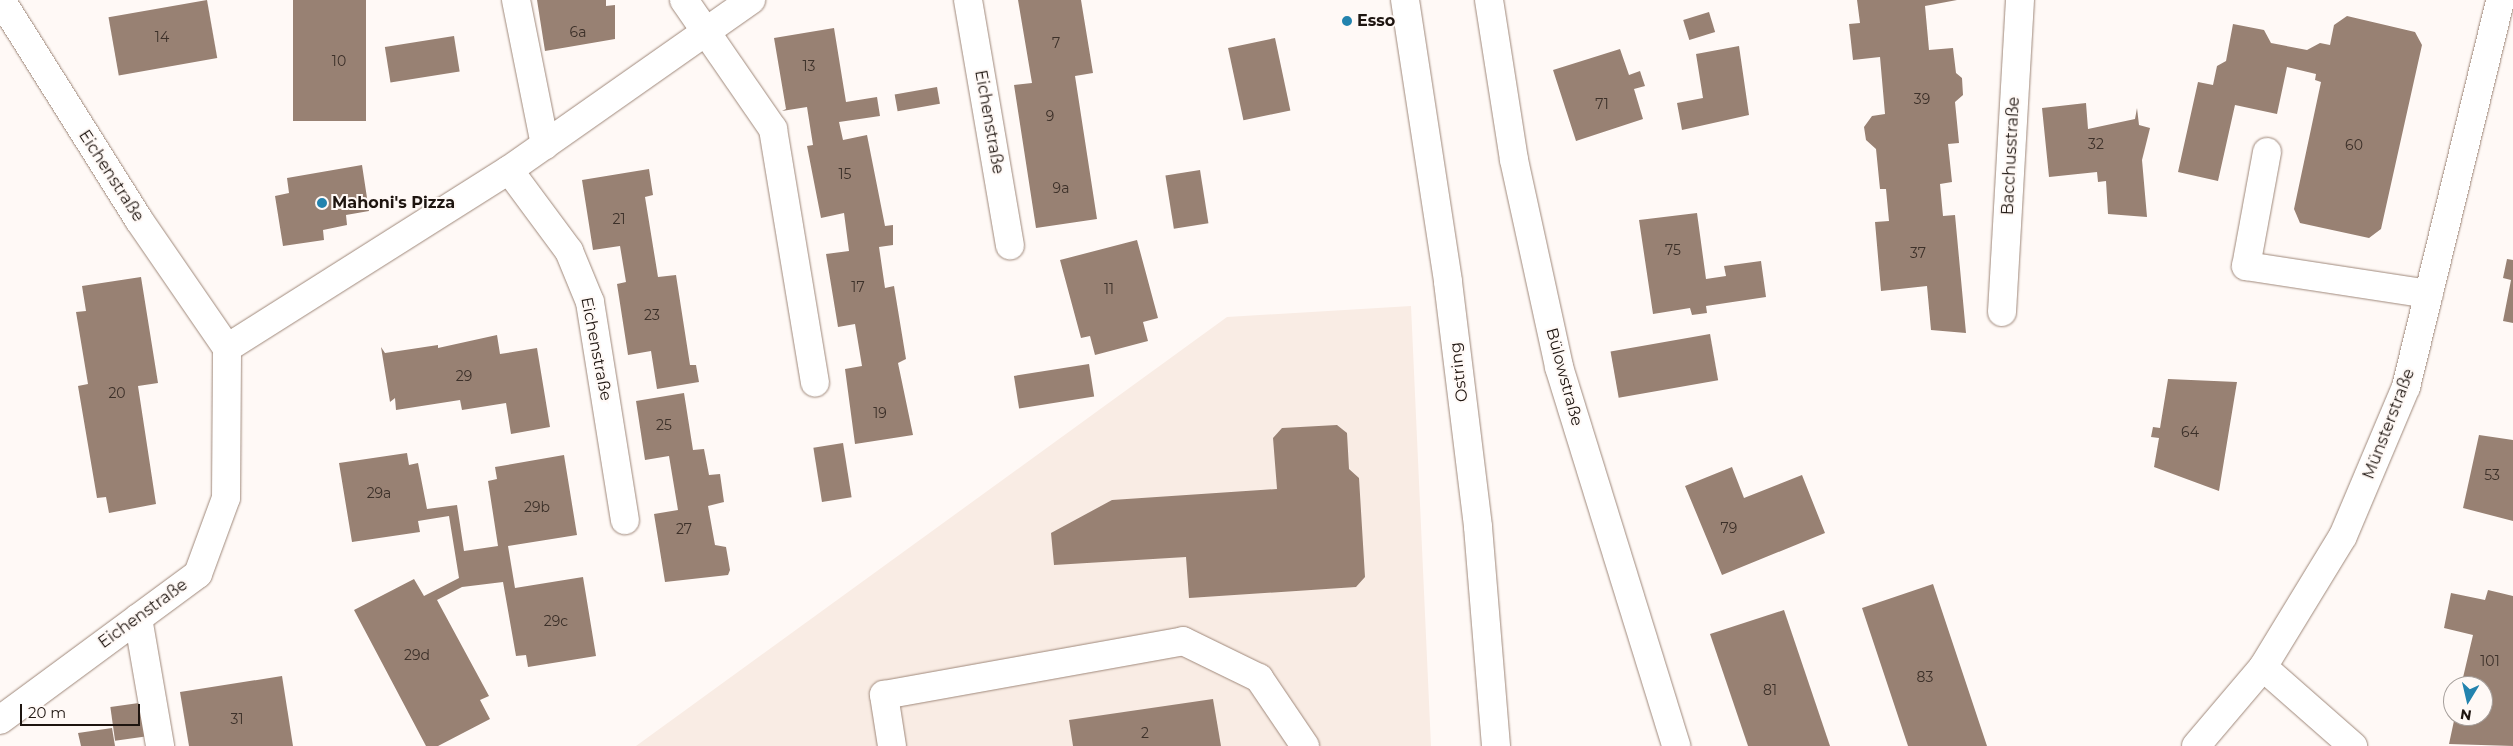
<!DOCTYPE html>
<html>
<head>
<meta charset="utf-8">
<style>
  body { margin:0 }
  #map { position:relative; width:2513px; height:746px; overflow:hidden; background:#fff9f6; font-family:Montserrat,sans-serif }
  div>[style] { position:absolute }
  .built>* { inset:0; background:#f9ece4 }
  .building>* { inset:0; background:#988173; transform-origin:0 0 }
  .roads { filter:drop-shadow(0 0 1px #9f887a) drop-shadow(0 0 1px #9f887a) }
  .minor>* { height:28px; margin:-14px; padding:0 14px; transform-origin:14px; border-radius:14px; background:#fff }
  .major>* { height:28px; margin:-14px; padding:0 14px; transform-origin:14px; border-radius:14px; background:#fff }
  .dots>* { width:14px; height:14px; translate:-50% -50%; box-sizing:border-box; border:2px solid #fff9f6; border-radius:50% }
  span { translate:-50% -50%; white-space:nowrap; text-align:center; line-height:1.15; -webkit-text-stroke:4px #fff9f6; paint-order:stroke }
  .number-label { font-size:14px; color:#3c3029 }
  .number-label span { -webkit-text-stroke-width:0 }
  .poi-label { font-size:16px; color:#1e1510; font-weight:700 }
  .left { translate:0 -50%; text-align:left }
  .street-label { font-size:16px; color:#1e1510 }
  .north { position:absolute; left:2443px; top:676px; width:50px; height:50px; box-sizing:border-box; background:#fff9f6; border:1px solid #a59e9a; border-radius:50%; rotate:189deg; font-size:14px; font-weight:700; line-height:20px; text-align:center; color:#1e1510 }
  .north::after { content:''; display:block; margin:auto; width:18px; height:22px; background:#2383ae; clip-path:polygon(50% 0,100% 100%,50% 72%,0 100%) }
  .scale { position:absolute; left:20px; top:704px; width:120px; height:22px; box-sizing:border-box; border:2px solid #1e1510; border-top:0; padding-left:6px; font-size:15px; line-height:18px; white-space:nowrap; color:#1e1510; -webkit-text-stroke:4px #fff9f6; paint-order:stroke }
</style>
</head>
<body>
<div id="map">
  <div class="built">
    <div style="clip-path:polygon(1411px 306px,1431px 746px,636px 746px,1227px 317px)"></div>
  </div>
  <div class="building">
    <div style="left:207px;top:0;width:59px;height:100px;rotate:80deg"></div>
    <div style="left:293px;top:0;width:73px;height:121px"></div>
    <div style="clip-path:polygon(537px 0,606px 0,606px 6px,615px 5px,615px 39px,545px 51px)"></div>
    <div style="clip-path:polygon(1018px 0,1081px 0,1093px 73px,1075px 76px,1097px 219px,1036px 228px,1014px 85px,1032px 83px)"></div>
    <div style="clip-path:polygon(1857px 0,1957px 0,1925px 6px,1929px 50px,1953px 48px,1956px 73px,1962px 78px,1963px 95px,1955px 102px,1959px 143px,1948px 144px,1952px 182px,1940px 184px,1943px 216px,1955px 215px,1966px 333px,1931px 330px,1927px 286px,1881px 291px,1875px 222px,1889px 221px,1886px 189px,1880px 189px,1876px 149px,1866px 140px,1864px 127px,1872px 116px,1885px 114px,1880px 57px,1853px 60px,1849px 24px,1860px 23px)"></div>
    <div style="left:1709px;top:12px;width:21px;height:27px;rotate:73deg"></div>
    <div style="clip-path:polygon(2347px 16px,2415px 32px,2422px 45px,2381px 229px,2369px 238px,2300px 223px,2294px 209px,2321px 82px,2315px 80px,2316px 74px,2287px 67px,2277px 114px,2235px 105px,2218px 181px,2178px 172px,2198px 82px,2213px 85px,2217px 66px,2226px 61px,2233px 24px,2264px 30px,2271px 43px,2307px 50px,2320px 43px,2330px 45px,2334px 25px)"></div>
    <div style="clip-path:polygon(834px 28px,846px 102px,877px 97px,880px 116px,839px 122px,843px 140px,867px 135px,885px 226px,893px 225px,893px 245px,879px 247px,885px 288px,894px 286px,906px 359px,898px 363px,913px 435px,855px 444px,845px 369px,862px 366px,855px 324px,838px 327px,826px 254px,849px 251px,844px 213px,821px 218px,807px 146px,813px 145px,807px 107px,782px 111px,786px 109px,774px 38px)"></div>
    <div style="left:454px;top:36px;width:36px;height:70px;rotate:81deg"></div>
    <div style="left:1275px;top:38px;width:74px;height:48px;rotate:78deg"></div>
    <div style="clip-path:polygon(1739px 46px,1749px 115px,1682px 130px,1677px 103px,1703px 98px,1696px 54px)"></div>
    <div style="clip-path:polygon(1620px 49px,1629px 75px,1640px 71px,1645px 86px,1634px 89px,1643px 119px,1576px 141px,1553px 70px)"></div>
    <div style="left:937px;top:87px;width:17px;height:43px;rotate:80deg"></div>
    <div style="clip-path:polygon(2086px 103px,2088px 129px,2135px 119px,2137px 108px,2139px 125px,2150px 128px,2142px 160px,2147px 217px,2108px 214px,2106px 181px,2098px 182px,2097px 172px,2049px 177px,2042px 108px)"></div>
    <div style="clip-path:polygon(362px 165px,369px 211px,346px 215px,347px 225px,323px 230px,324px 240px,283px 246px,275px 196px,289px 193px,287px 178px)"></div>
    <div style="clip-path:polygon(649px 169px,653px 195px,645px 197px,658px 277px,676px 275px,690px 365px,696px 365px,699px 382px,657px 389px,651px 351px,628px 355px,617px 284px,626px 282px,620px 246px,593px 250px,582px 180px)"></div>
    <div style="left:1200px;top:170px;width:54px;height:35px;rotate:81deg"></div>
    <div style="clip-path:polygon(1697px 213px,1706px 279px,1726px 276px,1724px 266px,1761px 261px,1766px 297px,1706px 306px,1707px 313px,1692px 315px,1690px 308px,1653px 314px,1639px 220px)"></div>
    <div style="clip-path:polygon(1137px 240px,1158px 318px,1143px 322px,1148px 341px,1095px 355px,1090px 336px,1081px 338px,1060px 260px)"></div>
    <div style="clip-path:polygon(2507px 259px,2513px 260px,2513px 323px,2503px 321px,2511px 280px,2503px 278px)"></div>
    <div style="clip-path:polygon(141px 277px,158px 383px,138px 386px,156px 504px,109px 513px,106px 497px,97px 498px,78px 386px,88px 384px,76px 312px,86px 311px,82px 286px)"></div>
    <div style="left:1710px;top:334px;width:47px;height:101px;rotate:80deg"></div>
    <div style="clip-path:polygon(497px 335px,500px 354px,537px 348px,550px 427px,511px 434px,506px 403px,462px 410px,460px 400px,396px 410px,395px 398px,390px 402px,381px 347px,385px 353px,438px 345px,438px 348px)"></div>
    <div style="left:1089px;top:364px;width:33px;height:76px;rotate:81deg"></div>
    <div style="clip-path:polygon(2168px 379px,2237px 382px,2219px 491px,2154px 467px,2159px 438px,2151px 437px,2153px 427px,2160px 428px)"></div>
    <div style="clip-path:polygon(684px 393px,693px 450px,704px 449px,709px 475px,720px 474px,724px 502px,708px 506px,715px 545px,726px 547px,730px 570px,728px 575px,665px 582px,654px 514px,678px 510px,669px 456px,645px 460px,636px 401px)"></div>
    <div style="clip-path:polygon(1337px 425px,1347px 433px,1349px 469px,1359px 478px,1365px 577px,1356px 587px,1189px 598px,1186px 557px,1054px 565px,1051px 533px,1112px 500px,1277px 489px,1273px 438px,1282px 428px)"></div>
    <div style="clip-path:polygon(2479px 435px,2513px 440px,2513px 521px,2463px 508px)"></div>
    <div style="left:843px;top:443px;width:55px;height:30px;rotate:81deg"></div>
    <div style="clip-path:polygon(407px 453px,409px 465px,418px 463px,427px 509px,457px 505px,464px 551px,498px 546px,488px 481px,497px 479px,495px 467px,564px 455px,577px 535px,508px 546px,515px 588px,583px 577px,596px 656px,528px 667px,526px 655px,516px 656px,503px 582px,462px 587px,437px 600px,489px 696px,480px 700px,490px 719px,438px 746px,426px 746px,354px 610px,414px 579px,424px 596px,459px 578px,449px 516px,418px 521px,420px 532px,352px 542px,339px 463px)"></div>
    <div style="clip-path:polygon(1732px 467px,1744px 498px,1802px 475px,1825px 533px,1722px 575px,1685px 486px)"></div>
    <div style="clip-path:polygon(1933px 584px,1987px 746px,1908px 746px,1862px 608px)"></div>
    <div style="clip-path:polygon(2488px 590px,2513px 596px,2513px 746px,2449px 744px,2455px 716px,2483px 716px,2483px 686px,2461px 686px,2473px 635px,2444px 628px,2451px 593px,2485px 600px)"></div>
    <div style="clip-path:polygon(1784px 610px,1830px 746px,1748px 746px,1710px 634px)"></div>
    <div style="clip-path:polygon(282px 676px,293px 746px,189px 746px,180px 692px)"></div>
    <div style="clip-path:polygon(1213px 699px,1221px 746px,1073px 746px,1069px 720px)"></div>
    <div style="left:146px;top:702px;width:34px;height:36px;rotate:82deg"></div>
    <div style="clip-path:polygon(112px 728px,115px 746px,81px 746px,78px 733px)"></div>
  </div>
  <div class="roads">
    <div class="minor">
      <div style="left:1px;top:0;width:260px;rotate:57.9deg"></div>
      <div style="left:139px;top:220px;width:155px;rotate:55.5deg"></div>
      <div style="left:516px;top:0;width:148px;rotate:78.7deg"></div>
      <div style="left:684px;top:0;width:157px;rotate:55.4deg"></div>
      <div style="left:773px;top:129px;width:257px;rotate:80.6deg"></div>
      <div style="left:968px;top:0;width:249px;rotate:80.3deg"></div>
      <div style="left:1489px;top:0;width:162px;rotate:81.1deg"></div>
      <div style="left:1514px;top:160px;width:212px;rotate:77.7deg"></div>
      <div style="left:1559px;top:367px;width:397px;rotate:72.8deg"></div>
      <div style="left:2267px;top:152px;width:116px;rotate:100.4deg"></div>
      <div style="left:2246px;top:266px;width:185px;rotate:8.7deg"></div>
      <div style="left:509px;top:170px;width:101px;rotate:53.5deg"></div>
      <div style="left:569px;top:251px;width:55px;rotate:67.6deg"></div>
      <div style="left:590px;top:302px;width:221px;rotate:80.9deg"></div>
      <div style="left:2002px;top:312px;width:313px;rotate:-86.7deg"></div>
      <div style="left:138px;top:618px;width:130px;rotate:80.2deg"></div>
      <div style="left:2263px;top:667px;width:120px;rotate:41.3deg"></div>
      <div style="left:0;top:720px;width:246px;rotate:-36.4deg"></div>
      <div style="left:198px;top:574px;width:81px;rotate:-69.8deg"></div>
      <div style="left:226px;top:498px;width:150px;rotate:-89.6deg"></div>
      <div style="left:227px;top:348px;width:333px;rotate:-32.3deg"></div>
      <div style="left:509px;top:170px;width:296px;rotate:-35.1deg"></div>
      <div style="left:892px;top:746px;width:52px;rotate:-98.9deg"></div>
      <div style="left:884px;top:695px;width:304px;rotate:-10.2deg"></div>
      <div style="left:1183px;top:641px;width:85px;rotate:26deg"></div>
      <div style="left:1259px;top:678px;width:82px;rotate:55.9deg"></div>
      <div style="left:2196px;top:746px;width:104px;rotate:-49.7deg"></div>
      <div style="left:2263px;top:667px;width:153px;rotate:-58.6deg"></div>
      <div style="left:2343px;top:536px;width:162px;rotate:-67.1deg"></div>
      <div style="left:2406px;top:387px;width:398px;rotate:-76.3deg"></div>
    </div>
    <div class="major">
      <div style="left:1405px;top:0;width:285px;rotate:81.3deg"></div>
      <div style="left:1448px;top:282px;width:247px;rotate:83deg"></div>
      <div style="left:1478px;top:527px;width:220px;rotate:85.3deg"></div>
    </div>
  </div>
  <div class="dots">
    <div style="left:1347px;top:21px;background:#2383ae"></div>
    <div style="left:322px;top:203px;background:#2383ae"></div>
  </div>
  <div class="number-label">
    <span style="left:578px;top:32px">6a</span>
    <span style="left:162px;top:37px">14</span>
    <span style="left:1056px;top:43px">7</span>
    <span style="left:339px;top:61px">10</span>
    <span style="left:809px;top:66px">13</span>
    <span style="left:1922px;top:99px">39</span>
    <span style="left:1602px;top:104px">71</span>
    <span style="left:1050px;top:116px">9</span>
    <span style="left:2096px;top:144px">32</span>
    <span style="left:2354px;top:145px">60</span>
    <span style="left:845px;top:174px">15</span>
    <span style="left:1061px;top:188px">9a</span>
    <span style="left:619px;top:219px">21</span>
    <span style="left:1673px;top:250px">75</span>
    <span style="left:1918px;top:253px">37</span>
    <span style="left:858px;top:287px">17</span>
    <span style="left:1109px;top:289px">11</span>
    <span style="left:652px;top:315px">23</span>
    <span style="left:464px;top:376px">29</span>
    <span style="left:117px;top:393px">20</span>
    <span style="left:880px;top:413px">19</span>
    <span style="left:664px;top:425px">25</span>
    <span style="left:2190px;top:432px">64</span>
    <span style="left:2492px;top:475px">53</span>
    <span style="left:379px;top:493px">29a</span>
    <span style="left:537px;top:507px">29b</span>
    <span style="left:1729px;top:528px">79</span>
    <span style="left:684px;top:529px">27</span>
    <span style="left:556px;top:621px">29c</span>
    <span style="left:417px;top:655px">29d</span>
    <span style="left:2490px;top:661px">101</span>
    <span style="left:1925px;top:677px">83</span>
    <span style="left:1770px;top:690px">81</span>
    <span style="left:237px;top:719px">31</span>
    <span style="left:1145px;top:733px">2</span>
  </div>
  <div class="poi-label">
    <span class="left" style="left:1357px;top:21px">Esso</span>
    <span class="left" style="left:332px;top:203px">Mahoni's Pizza</span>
  </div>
  <div class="street-label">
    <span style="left:989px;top:122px;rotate:80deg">Eichenstraße</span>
    <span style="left:2011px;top:156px;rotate:-87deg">Bacchusstraße</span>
    <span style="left:111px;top:176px;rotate:57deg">Eichenstraße</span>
    <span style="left:596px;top:349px;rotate:79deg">Eichenstraße</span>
    <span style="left:1459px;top:372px;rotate:-97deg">Ostring</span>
    <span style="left:1564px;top:377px;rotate:75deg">Bülowstraße</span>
    <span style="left:2389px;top:424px;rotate:-69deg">Münsterstraße</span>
    <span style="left:143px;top:614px;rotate:-36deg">Eichenstraße</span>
  </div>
  <div class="north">N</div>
  <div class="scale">20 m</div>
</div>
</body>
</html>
